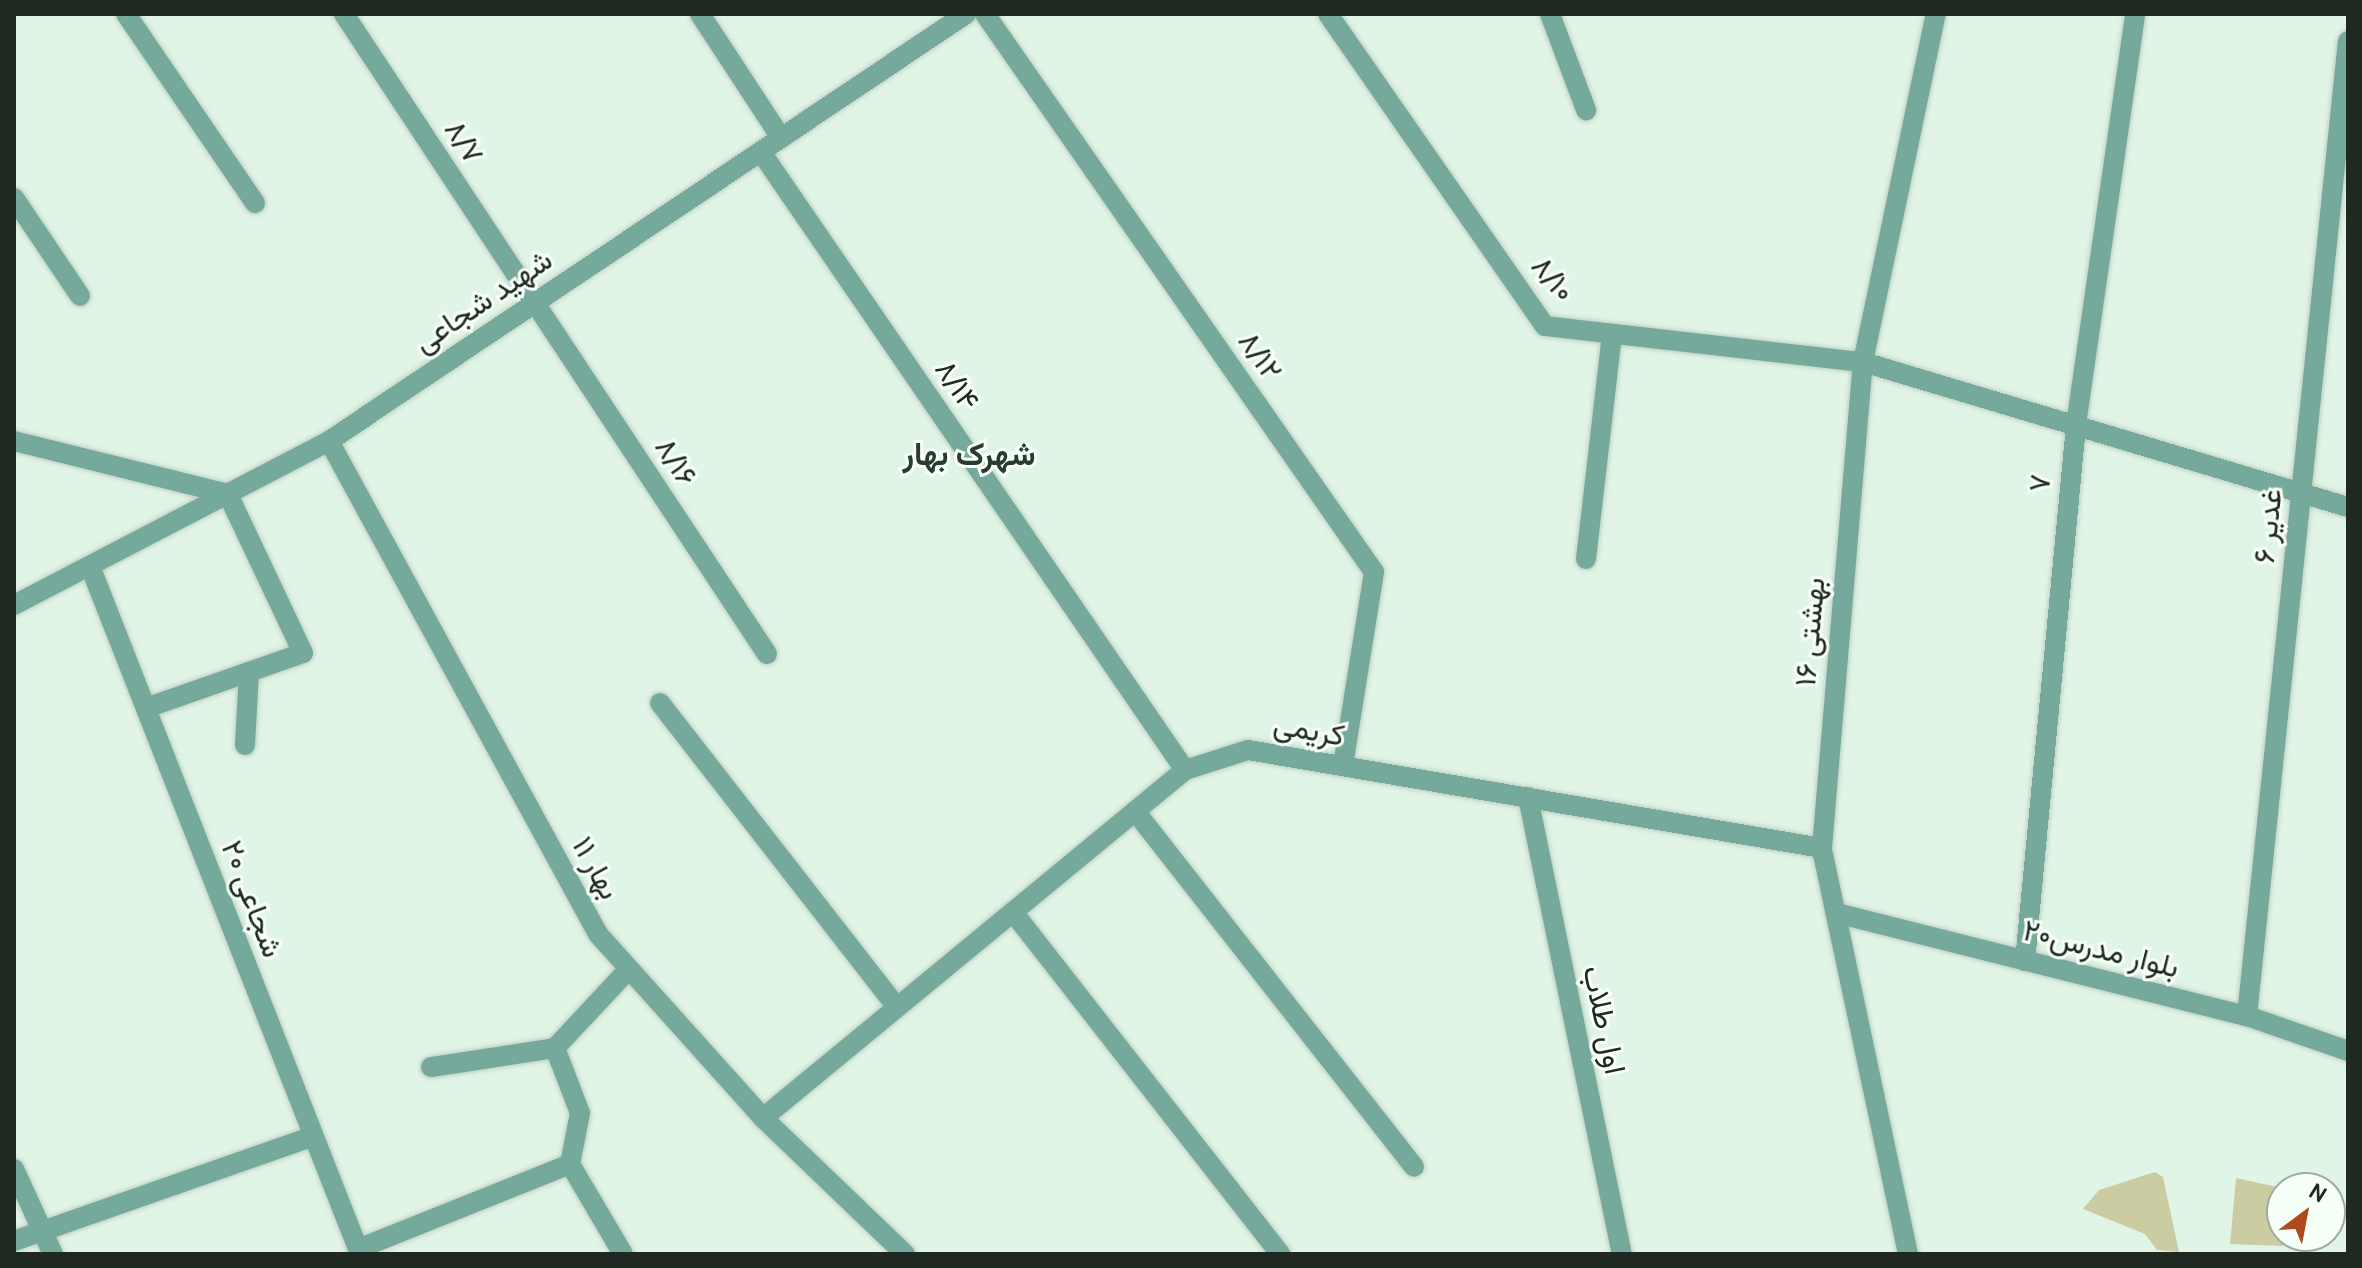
<!DOCTYPE html>
<html>
<head>
<meta charset="utf-8">
<style>
  body { margin:0 }
  #map { position:relative; width:2362px; height:1268px; overflow:hidden; background:#e1f5e6; font-family:Cabin,Vazirmatn,sans-serif }
  div>[style] { position:absolute }
  .green>* { inset:0; background:#cbcca1 }
  .roads { filter:drop-shadow(0 0 2px #bed0c3) drop-shadow(0 0 2px #bed0c3) }
  .minor>* { height:20px; margin:-10px; padding:0 10px; transform-origin:10px; border-radius:10px; background:#75a99b }
  span { translate:-50% -50%; white-space:nowrap; text-align:center; line-height:1.15; -webkit-text-stroke:6px #f7fff9; paint-order:stroke }
  .street-label { font-size:30px; color:#202822 }
  .neighbourhood-label { font-size:32px; color:#2b3b2f; font-weight:700 }
  .frame { position:absolute; inset:0; border:16px solid #202822; pointer-events:none }
  .north { position:absolute; left:2266px; top:1172px; width:80px; height:80px; box-sizing:border-box; background:#f7fff9; border:2px solid #a1a9a3; border-radius:50%; rotate:32deg; font-size:22px; font-weight:700; line-height:32px; text-align:center; color:#202822 }
  .north::after { content:''; display:block; margin:auto; width:28px; height:36px; background:#af491e; clip-path:polygon(50% 0,100% 100%,50% 72%,0 100%) }
</style>
</head>
<body>
<div id="map">
  <div class="green">
    <div style="clip-path:polygon(2155px 1172px,2163px 1177px,2179px 1252px,2157px 1250px,2145px 1234px,2083px 1209px,2099px 1190px)"></div>
    <div style="clip-path:polygon(2236px 1178px,2282px 1188px,2283px 1246px,2230px 1244px)"></div>
  </div>
  <div class="roads">
    <div class="minor">
      <div style="left:126px;top:14px;width:229px;rotate:55.7deg"></div>
      <div style="left:344px;top:14px;width:767px;rotate:56.54deg"></div>
      <div style="left:700px;top:14px;width:148px;rotate:56.8deg"></div>
      <div style="left:985px;top:14px;width:680px;rotate:55.12deg"></div>
      <div style="left:1374px;top:572px;width:196px;rotate:99.1deg"></div>
      <div style="left:1328px;top:14px;width:380px;rotate:55.2deg"></div>
      <div style="left:1545px;top:326px;width:320px;rotate:6.5deg"></div>
      <div style="left:1863px;top:362px;width:506px;rotate:16.65deg"></div>
      <div style="left:1550px;top:14px;width:103px;rotate:69.4deg"></div>
      <div style="left:761px;top:152px;width:749px;rotate:55.55deg"></div>
      <div style="left:14px;top:198px;width:118px;rotate:56deg"></div>
      <div style="left:14px;top:441px;width:220px;rotate:13.9deg"></div>
      <div style="left:329px;top:441px;width:562px;rotate:61.38deg"></div>
      <div style="left:598px;top:934px;width:247px;rotate:48.1deg"></div>
      <div style="left:763px;top:1118px;width:197px;rotate:43.8deg"></div>
      <div style="left:1586px;top:559px;width:226px;rotate:-83.4deg"></div>
      <div style="left:90px;top:566px;width:739px;rotate:68.57deg"></div>
      <div style="left:14px;top:605px;width:355px;rotate:-27.5deg"></div>
      <div style="left:329px;top:441px;width:767px;rotate:-33.84deg"></div>
      <div style="left:660px;top:703px;width:385px;rotate:52.1deg"></div>
      <div style="left:146px;top:708px;width:166px;rotate:-19.3deg"></div>
      <div style="left:303px;top:653px;width:176px;rotate:-115.3deg"></div>
      <div style="left:245px;top:745px;width:73px;rotate:-86.9deg"></div>
      <div style="left:1528px;top:797px;width:467px;rotate:78.4deg"></div>
      <div style="left:1135px;top:811px;width:452px;rotate:51.9deg"></div>
      <div style="left:1013px;top:912px;width:434px;rotate:52deg"></div>
      <div style="left:1836px;top:913px;width:424px;rotate:14.1deg"></div>
      <div style="left:2247px;top:1016px;width:107px;rotate:19.1deg"></div>
      <div style="left:2025px;top:961px;width:538px;rotate:-84.56deg"></div>
      <div style="left:2076px;top:425px;width:415px;rotate:-81.8deg"></div>
      <div style="left:2247px;top:1016px;width:980px;rotate:-84.09deg"></div>
      <div style="left:431px;top:1067px;width:125px;rotate:-8.7deg"></div>
      <div style="left:763px;top:1118px;width:547px;rotate:-39.51deg"></div>
      <div style="left:1185px;top:770px;width:66px;rotate:-17.6deg"></div>
      <div style="left:1248px;top:750px;width:582px;rotate:9.69deg"></div>
      <div style="left:570px;top:1164px;width:104px;rotate:59.5deg"></div>
      <div style="left:14px;top:1169px;width:94px;rotate:65.4deg"></div>
      <div style="left:14px;top:1241px;width:317px;rotate:-19.3deg"></div>
      <div style="left:358px;top:1249px;width:228px;rotate:-21.8deg"></div>
      <div style="left:570px;top:1164px;width:52px;rotate:-78.9deg"></div>
      <div style="left:580px;top:1113px;width:70px;rotate:-111deg"></div>
      <div style="left:555px;top:1048px;width:108px;rotate:-46.9deg"></div>
      <div style="left:1908px;top:1254px;width:415px;rotate:-102deg"></div>
      <div style="left:1822px;top:848px;width:488px;rotate:-85.2deg"></div>
      <div style="left:1863px;top:362px;width:356px;rotate:-78.2deg"></div>
    </div>
  </div>
  <div class="street-label">
    <span style="left:464px;top:142px;rotate:57deg">۸/۷</span>
    <span style="left:1553px;top:279px;rotate:50deg">۸/۱۰</span>
    <span style="left:483px;top:301px;rotate:-34deg">شهید شجاعی</span>
    <span style="left:1260px;top:356px;rotate:55deg">۸/۱۲</span>
    <span style="left:957px;top:385px;rotate:56deg">۸/۱۴</span>
    <span style="left:676px;top:462px;rotate:57deg">۸/۱۶</span>
    <span style="left:2040px;top:483px;rotate:-85deg">۷</span>
    <span style="left:2268px;top:526px;rotate:-84deg">غدیر ۶</span>
    <span style="left:1810px;top:632px;rotate:-85deg">۱۶ بهشتی</span>
    <span style="left:1309px;top:730px;rotate:10deg">کریمی</span>
    <span style="left:596px;top:868px;rotate:61deg">بهار ۱۱</span>
    <span style="left:252px;top:899px;rotate:69deg">شجاعی ۲۰</span>
    <span style="left:2101px;top:949px;rotate:14deg">بلوار مدرس۲۰</span>
    <span style="left:1604px;top:1020px;rotate:78deg">اول طلاب</span>
  </div>
  <div class="neighbourhood-label">
    <span style="left:969px;top:454px">شهرک بهار</span>
  </div>
  <div class="frame"></div>
  <div class="north">N</div>
</div>
</body>
</html>
